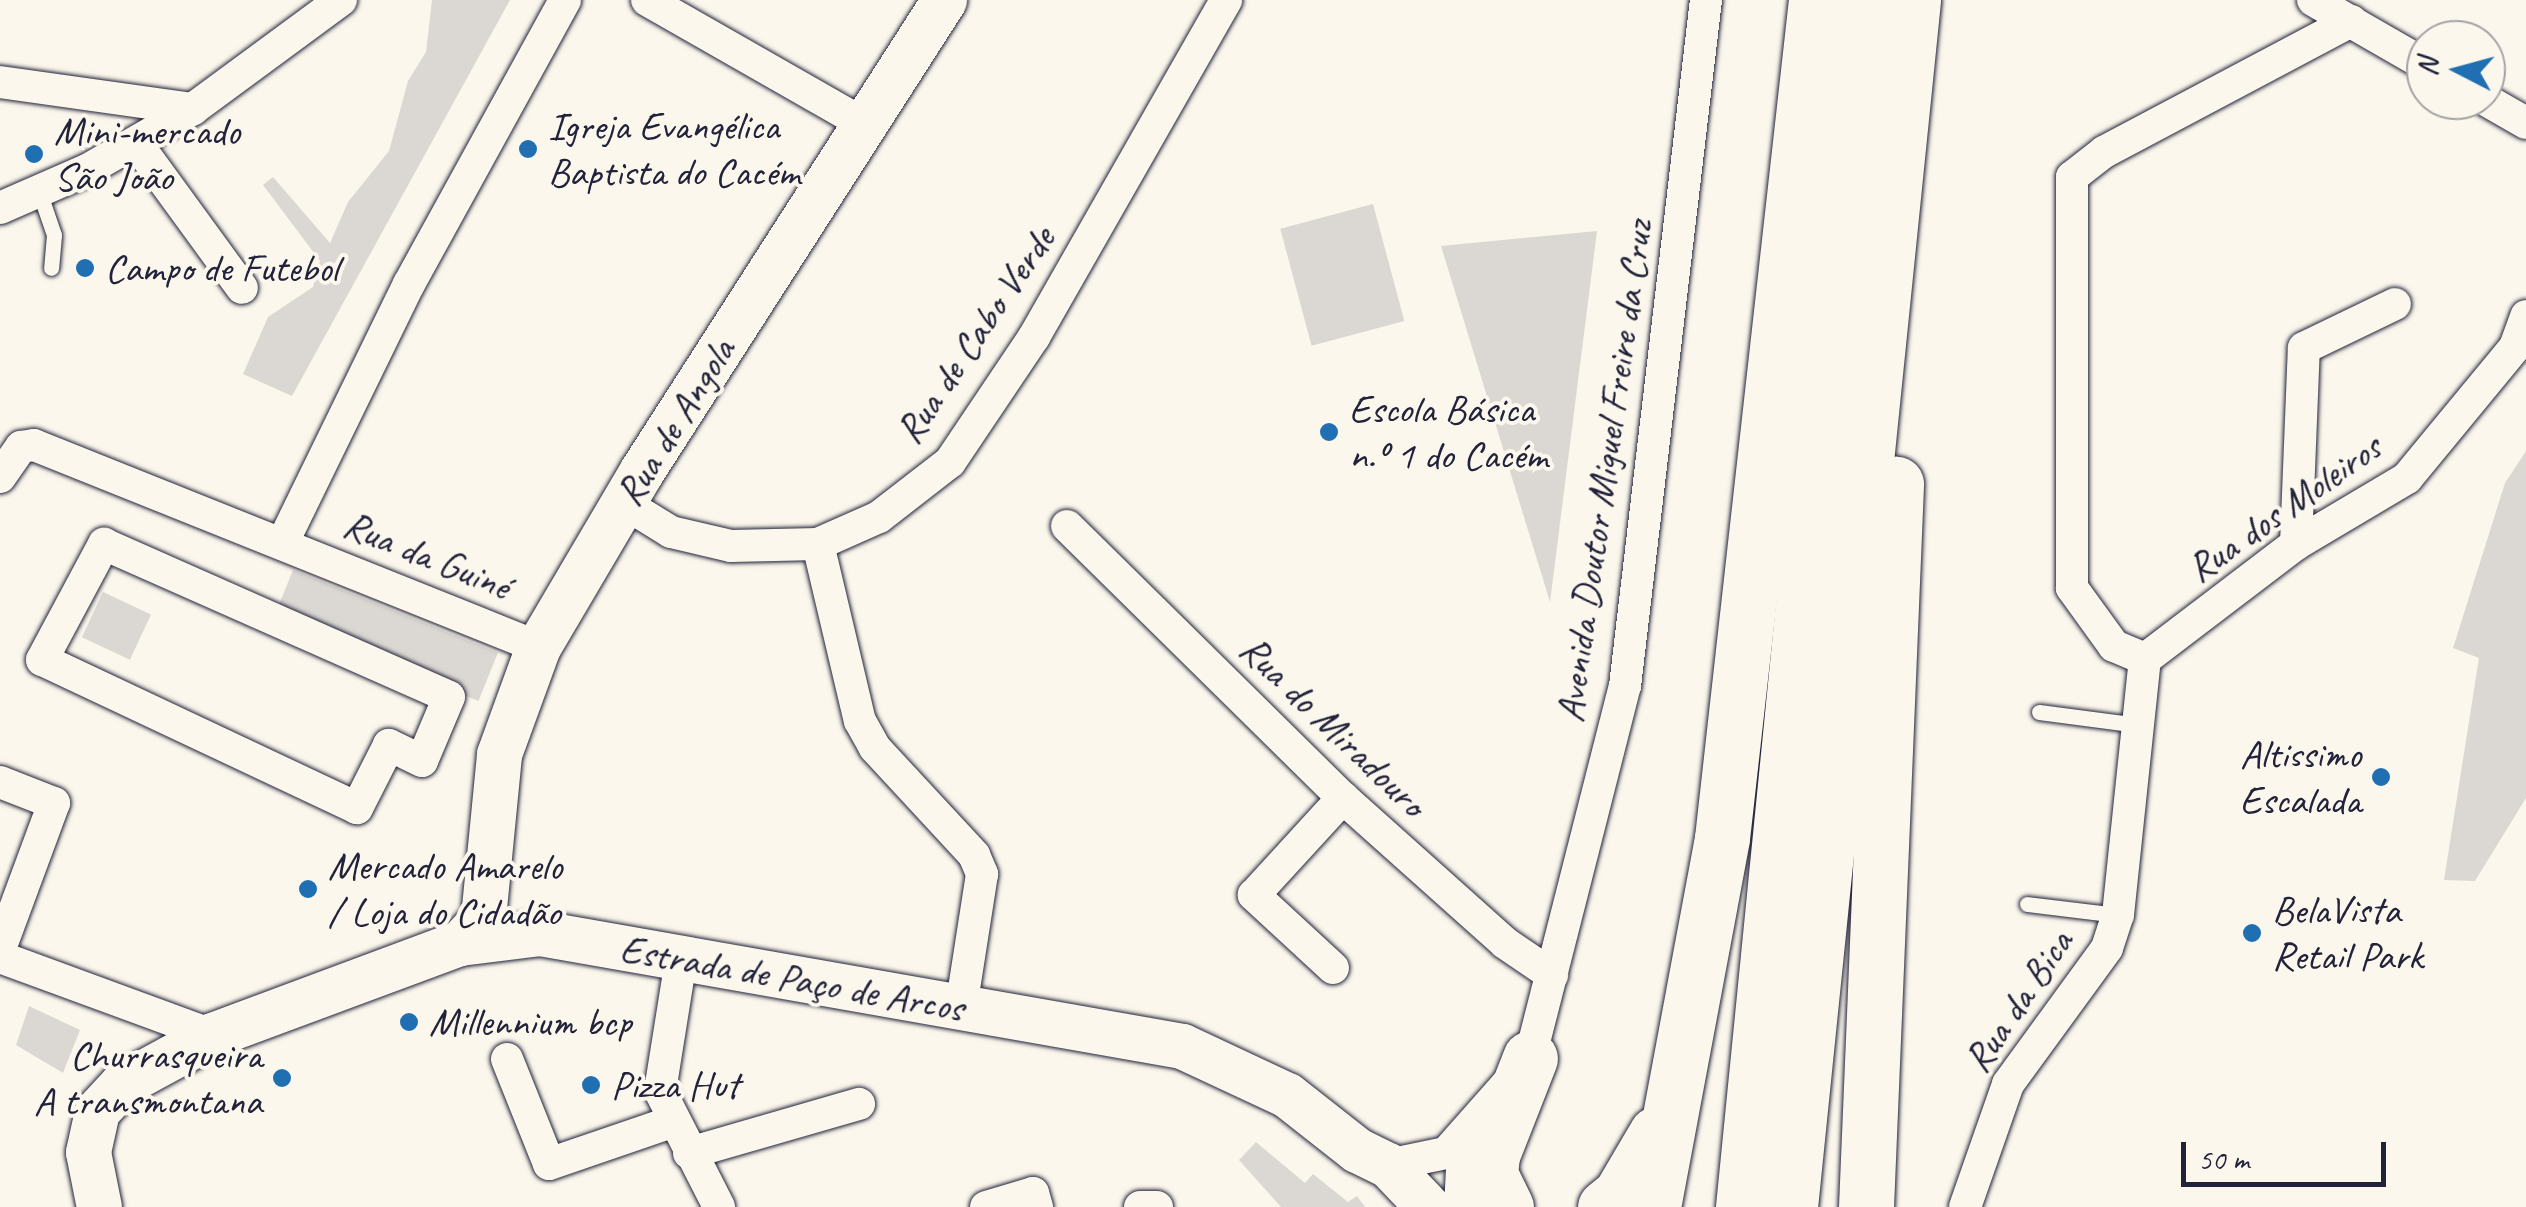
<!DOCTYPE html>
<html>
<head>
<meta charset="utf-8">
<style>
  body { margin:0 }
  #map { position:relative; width:2526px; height:1207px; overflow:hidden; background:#fbf7ec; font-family:Caveat,sans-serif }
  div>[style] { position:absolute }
  .green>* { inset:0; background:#dbd8d3; transform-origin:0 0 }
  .roads { filter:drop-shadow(0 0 2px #22223b) drop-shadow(0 0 2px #22223b) }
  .lane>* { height:15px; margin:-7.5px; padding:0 7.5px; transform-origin:7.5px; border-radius:7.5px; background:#fbf7ec }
  .street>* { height:32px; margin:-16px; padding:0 16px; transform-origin:16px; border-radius:16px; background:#fbf7ec }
  .secondary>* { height:45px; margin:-22.5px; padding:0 22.5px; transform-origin:22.5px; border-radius:22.5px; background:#fbf7ec }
  .highway>* { height:55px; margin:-27.5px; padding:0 27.5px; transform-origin:27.5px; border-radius:27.5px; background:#fbf7ec }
  .dots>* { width:28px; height:28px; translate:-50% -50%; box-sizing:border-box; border:5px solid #fbf7ec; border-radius:50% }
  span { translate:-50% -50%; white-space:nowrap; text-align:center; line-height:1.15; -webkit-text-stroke:8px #fbf7ec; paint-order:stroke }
  .poi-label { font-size:40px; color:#22223b }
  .left { translate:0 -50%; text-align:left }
  .right { translate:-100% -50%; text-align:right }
  .street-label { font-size:40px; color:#22223b }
  .north { position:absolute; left:2406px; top:20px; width:100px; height:100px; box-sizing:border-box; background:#fbf7ec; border:2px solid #a4a2a5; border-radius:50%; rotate:276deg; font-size:28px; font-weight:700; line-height:40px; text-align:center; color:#22223b }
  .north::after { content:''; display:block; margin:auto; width:35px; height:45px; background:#1f6fb2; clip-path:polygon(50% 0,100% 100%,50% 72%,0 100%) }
  .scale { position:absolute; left:2181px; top:1142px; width:205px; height:45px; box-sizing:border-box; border:5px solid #22223b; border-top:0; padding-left:12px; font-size:30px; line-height:35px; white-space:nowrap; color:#22223b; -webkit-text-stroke:8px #fbf7ec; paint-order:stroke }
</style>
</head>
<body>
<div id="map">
  <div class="green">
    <div style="clip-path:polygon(432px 0,510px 0,292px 396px,243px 374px,268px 317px,313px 287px,320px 261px,263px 185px,273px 177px,330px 243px,348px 202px,389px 151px,408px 81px,426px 52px)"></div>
    <div style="left:1373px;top:204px;width:121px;height:96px;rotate:75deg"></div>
    <div style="clip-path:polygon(1597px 231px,1550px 602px,1441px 246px)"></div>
    <div style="clip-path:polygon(2526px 451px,2526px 798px,2475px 881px,2444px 880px,2479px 658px,2453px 648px,2505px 483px)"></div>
    <div style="left:293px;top:570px;width:221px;height:52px;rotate:22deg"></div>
    <div style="left:103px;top:592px;width:53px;height:50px;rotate:25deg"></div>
    <div style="clip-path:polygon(29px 1006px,80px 1030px,63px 1073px,16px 1045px)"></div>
    <div style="clip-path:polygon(1256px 1142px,1305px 1183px,1313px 1174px,1348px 1202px,1357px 1196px,1365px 1207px,1281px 1207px,1239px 1160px)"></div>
  </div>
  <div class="roads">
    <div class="lane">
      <div style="left:40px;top:194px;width:43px;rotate:71.1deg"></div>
      <div style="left:54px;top:235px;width:33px;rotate:95deg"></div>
      <div style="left:2039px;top:712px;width:100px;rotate:7.5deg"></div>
      <div style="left:2027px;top:904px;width:92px;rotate:6.9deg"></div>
    </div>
    <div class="street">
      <div style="left:647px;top:0;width:249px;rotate:29.7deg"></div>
      <div style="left:2313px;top:0;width:130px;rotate:29.9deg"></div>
      <div style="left:0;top:82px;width:195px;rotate:8deg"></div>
      <div style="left:2486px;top:100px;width:46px;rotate:29.9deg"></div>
      <div style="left:137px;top:144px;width:178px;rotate:53.9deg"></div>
      <div style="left:0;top:208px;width:95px;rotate:-23.6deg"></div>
      <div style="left:87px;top:170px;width:122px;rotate:-29.9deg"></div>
      <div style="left:193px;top:109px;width:184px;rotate:-36.4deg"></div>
      <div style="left:0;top:477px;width:37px;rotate:-55deg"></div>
      <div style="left:21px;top:447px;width:13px;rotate:-9deg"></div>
      <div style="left:34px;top:445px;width:543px;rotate:21.84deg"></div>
      <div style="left:624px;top:503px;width:55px;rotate:31.7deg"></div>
      <div style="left:671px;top:532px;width:62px;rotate:13.1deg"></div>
      <div style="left:731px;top:546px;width:87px;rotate:-1.3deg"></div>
      <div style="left:818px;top:544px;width:67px;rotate:-23.9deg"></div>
      <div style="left:879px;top:517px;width:90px;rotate:-37.8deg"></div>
      <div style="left:950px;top:462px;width:151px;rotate:-56.1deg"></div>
      <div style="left:1034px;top:337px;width:388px;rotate:-60.3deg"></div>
      <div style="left:1067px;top:526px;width:388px;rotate:44.6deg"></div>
      <div style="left:1343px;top:798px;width:217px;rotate:41.8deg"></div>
      <div style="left:1505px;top:943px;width:57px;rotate:34.2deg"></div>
      <div style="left:283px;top:542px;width:287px;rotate:-64deg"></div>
      <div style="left:409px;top:284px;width:324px;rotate:-61.2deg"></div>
      <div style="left:104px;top:544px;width:377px;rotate:23.9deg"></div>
      <div style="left:449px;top:697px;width:69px;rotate:112.9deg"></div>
      <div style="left:422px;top:761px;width:37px;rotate:-154deg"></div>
      <div style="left:389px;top:745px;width:71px;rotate:116.9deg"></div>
      <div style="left:357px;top:808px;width:348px;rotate:-154.8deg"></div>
      <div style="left:42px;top:660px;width:132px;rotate:-61.9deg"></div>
      <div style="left:818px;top:544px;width:182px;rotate:76.7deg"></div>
      <div style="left:860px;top:721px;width:31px;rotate:61deg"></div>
      <div style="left:875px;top:748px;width:146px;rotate:47.2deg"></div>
      <div style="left:974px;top:855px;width:21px;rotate:67deg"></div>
      <div style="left:982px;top:874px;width:136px;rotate:98.9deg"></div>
      <div style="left:2296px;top:544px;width:196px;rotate:-87.7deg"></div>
      <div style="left:2304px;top:348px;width:101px;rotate:-25.8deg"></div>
      <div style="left:2145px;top:659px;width:34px;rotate:-157deg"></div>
      <div style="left:2114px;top:646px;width:72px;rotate:-125.9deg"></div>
      <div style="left:2072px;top:588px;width:411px;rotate:-90deg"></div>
      <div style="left:2072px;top:177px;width:41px;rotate:-38deg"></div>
      <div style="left:2104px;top:152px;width:280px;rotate:-27.9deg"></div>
      <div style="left:2145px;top:659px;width:190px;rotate:-37.3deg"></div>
      <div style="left:2296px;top:544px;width:129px;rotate:-30.7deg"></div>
      <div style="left:2407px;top:478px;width:170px;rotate:-50.5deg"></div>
      <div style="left:2515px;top:347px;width:33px;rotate:-70deg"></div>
      <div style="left:0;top:782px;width:58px;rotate:21.3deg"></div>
      <div style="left:54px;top:803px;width:156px;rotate:110.3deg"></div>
      <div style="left:0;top:957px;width:226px;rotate:20.2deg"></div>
      <div style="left:681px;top:960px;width:133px;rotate:99.1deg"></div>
      <div style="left:660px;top:1091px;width:130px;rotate:63deg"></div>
      <div style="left:1333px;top:968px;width:108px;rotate:-137.3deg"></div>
      <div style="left:1254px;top:895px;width:132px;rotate:-47.5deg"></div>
      <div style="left:507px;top:1059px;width:113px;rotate:68.2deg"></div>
      <div style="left:549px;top:1164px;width:130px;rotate:-18.9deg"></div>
      <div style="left:689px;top:1153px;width:177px;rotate:-16.1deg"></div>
      <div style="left:1388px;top:1165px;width:59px;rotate:-11.7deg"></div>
      <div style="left:1446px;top:1153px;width:127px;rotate:-48.5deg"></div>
      <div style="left:1530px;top:1058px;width:384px;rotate:-75.7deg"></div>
      <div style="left:1625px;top:686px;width:691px;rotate:-83.27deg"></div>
      <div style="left:986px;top:1207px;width:49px;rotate:-16.6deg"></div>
      <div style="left:1033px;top:1193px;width:15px;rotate:74deg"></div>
      <div style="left:1140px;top:1207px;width:17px"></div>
      <div style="left:1460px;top:1207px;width:37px;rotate:-87deg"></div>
      <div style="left:1462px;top:1170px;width:44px;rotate:-58.1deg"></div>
      <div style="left:1965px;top:1207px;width:130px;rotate:-70.7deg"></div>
      <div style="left:2008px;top:1084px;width:168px;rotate:-53.9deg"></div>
      <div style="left:2107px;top:948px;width:35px;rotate:-72deg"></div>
      <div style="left:2118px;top:915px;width:257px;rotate:-84deg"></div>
    </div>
    <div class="secondary">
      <div style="left:460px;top:943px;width:34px;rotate:-47deg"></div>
      <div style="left:483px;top:918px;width:165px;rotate:-84.4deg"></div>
      <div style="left:499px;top:754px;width:114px;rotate:-70deg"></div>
      <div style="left:538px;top:647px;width:203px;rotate:-59.5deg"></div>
      <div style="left:641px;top:472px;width:561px;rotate:-57.3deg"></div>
      <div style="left:99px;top:1207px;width:56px;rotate:-101.3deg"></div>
      <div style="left:88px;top:1152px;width:42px;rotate:-77.6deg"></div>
      <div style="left:97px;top:1111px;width:37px;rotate:-47deg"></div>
      <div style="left:122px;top:1084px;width:102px;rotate:-28.6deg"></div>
      <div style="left:212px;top:1035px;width:265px;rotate:-20.4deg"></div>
      <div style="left:460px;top:943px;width:81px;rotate:-7.1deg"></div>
      <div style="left:540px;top:933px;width:652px;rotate:9.98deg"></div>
      <div style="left:1182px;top:1046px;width:116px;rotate:25deg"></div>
      <div style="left:1287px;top:1095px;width:89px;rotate:38.2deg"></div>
      <div style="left:1357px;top:1150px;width:34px;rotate:26deg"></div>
      <div style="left:1388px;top:1165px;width:58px;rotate:46.4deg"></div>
    </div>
    <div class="highway">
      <div style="left:1506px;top:1207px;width:37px;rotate:-116deg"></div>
      <div style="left:1490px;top:1174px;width:19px;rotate:-84deg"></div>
      <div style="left:1492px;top:1155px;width:104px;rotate:-68.6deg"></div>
      <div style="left:1605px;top:1207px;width:19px;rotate:-39deg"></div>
      <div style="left:1620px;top:1195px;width:71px;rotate:-59.5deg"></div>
      <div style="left:1653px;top:1207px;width:375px;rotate:-79.4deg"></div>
      <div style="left:1722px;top:838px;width:843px;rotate:-83.6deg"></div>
      <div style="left:1743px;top:1207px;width:1213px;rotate:-84.32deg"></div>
      <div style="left:1790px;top:1207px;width:1213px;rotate:-84.18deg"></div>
      <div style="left:1866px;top:1207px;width:724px;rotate:-87.62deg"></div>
    </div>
  </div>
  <div class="dots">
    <div style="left:528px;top:149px;background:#1f6fb2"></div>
    <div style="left:34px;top:154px;background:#1f6fb2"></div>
    <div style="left:85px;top:268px;background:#1f6fb2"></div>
    <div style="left:1329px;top:432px;background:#1f6fb2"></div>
    <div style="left:2381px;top:777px;background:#1f6fb2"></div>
    <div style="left:308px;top:889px;background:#1f6fb2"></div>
    <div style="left:2252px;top:933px;background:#1f6fb2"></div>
    <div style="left:409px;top:1022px;background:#1f6fb2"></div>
    <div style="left:282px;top:1078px;background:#1f6fb2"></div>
    <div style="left:591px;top:1085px;background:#1f6fb2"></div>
  </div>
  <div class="poi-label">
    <span class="left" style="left:548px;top:149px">Igreja Evangélica<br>Baptista do Cacém</span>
    <span class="left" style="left:54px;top:154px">Mini-mercado<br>São João</span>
    <span class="left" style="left:105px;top:268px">Campo de Futebol</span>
    <span class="left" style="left:1349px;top:432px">Escola Básica<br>n.º 1 do Cacém</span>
    <span class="right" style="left:2361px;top:777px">Altissimo<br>Escalada</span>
    <span class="left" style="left:328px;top:889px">Mercado Amarelo<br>/ Loja do Cidadão</span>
    <span class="left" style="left:2272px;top:933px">BelaVista<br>Retail Park</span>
    <span class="left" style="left:429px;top:1022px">Millennium bcp</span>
    <span class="right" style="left:262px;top:1078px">Churrasqueira<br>A transmontana</span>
    <span class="left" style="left:611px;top:1085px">Pizza Hut</span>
  </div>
  <div class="street-label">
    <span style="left:975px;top:335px;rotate:-56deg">Rua de Cabo Verde</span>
    <span style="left:675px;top:422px;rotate:-58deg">Rua de Angola</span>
    <span style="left:1604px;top:471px;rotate:-82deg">Avenida Doutor Miguel Freire da Cruz</span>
    <span style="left:2284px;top:508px;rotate:-35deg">Rua dos Moleiros</span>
    <span style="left:427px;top:555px;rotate:22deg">Rua da Guiné</span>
    <span style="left:1333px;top:726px;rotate:44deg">Rua do Miradouro</span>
    <span style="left:792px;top:978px;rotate:10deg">Estrada de Paço de Arcos</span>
    <span style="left:2018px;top:1001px;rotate:-56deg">Rua da Bica</span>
  </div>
  <div class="north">N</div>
  <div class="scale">50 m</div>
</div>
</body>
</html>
